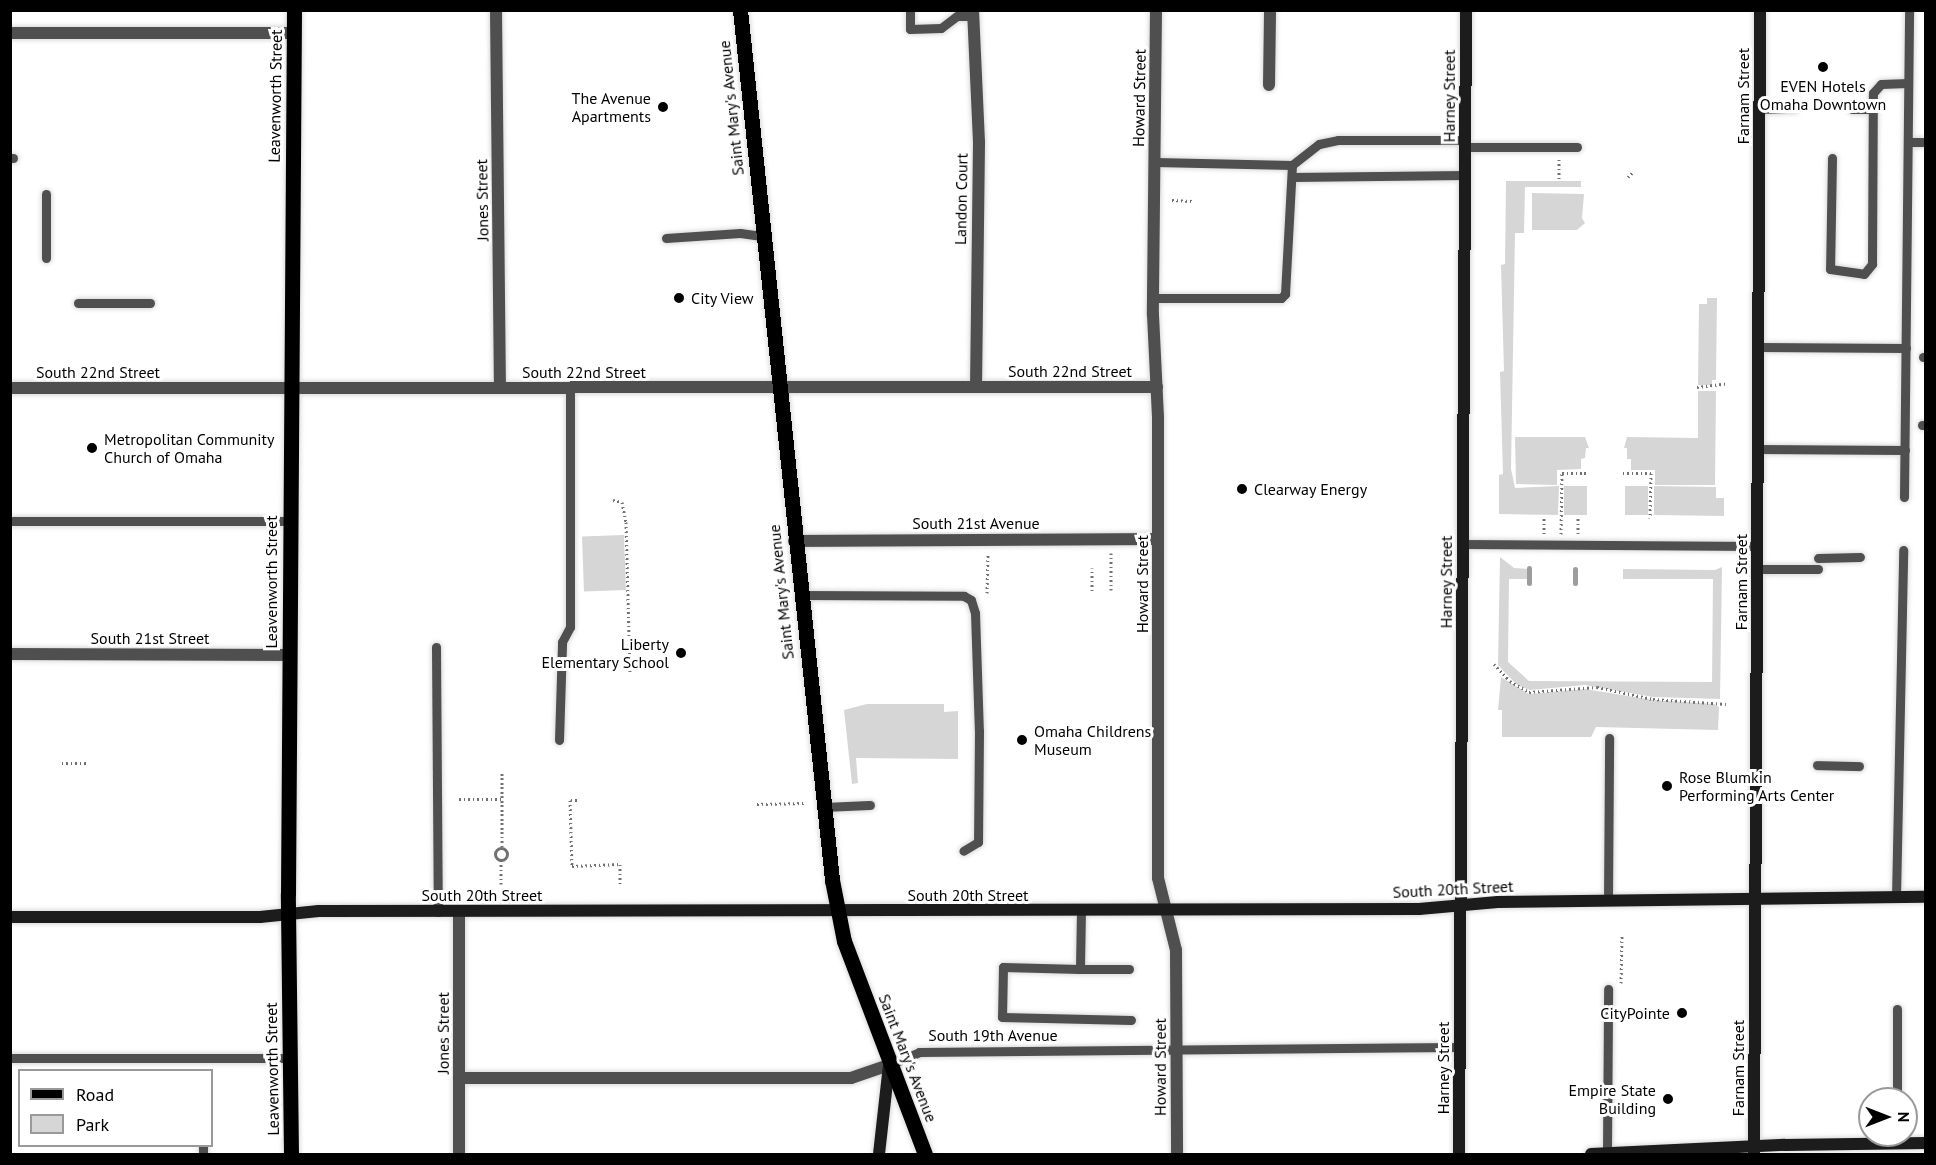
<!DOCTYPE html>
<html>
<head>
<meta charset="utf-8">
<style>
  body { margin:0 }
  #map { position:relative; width:1936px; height:1165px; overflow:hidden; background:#fff; font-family:"PT Sans",sans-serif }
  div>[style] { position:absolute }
  .green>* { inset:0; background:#d6d6d6; transform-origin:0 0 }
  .stream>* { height:5px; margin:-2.5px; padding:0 2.5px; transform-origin:2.5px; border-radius:2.5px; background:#9d9d9d }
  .path>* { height:3px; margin-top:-1.5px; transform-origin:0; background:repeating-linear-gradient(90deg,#717171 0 1.5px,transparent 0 4.5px) }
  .path>.ring { margin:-1.5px; padding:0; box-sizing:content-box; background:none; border:3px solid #717171; border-radius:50% }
  .roads { filter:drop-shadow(0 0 2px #dbdbdb) drop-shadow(0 0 2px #dbdbdb) }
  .lane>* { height:9px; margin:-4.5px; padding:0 4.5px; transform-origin:4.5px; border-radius:4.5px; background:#4f4f4f }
  .street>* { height:12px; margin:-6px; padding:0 6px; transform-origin:6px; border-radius:6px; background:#4f4f4f }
  .secondary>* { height:12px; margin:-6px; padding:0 6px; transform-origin:6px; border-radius:6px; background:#1c1c1c }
  .primary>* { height:15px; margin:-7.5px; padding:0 7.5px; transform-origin:7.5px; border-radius:7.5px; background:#000 }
  .dots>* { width:16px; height:16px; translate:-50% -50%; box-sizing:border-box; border:3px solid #fff; border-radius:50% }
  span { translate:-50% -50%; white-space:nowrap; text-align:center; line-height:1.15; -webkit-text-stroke:6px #fff; paint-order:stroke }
  .poi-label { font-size:16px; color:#000 }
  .right { translate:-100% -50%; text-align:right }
  .left { translate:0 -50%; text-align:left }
  .street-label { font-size:16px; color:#000 }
  .frame { position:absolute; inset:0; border:12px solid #000; pointer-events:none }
  .legend { position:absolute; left:18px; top:1069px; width:195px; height:78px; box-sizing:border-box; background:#fff; border:2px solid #999; margin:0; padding:8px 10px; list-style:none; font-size:18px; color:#000 }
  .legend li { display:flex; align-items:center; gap:12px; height:30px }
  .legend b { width:30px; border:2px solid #999 }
  .north { position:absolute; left:1858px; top:1087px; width:60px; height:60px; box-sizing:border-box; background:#fff; border:2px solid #999; border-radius:50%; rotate:90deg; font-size:16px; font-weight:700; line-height:24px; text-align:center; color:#000 }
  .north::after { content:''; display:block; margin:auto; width:21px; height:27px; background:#000; clip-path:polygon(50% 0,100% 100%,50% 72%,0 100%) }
</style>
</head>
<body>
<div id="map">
  <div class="green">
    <div style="clip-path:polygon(1506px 181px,1581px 181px,1581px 187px,1525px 187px,1524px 233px,1515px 233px,1511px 469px,1515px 488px,1559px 486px,1558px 515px,1499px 514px,1499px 475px,1503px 474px,1500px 372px,1504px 371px,1501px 265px,1505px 264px)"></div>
    <div style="clip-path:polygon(1532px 193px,1584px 194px,1582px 218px,1585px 223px,1577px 230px,1532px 230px)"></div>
    <div style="clip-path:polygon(1707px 298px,1717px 298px,1716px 380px,1712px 380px,1712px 385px,1698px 385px,1699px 304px,1707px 304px)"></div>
    <div style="clip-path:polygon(1698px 391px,1716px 391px,1715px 485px,1655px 485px,1655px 470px,1631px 470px,1631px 459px,1627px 459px,1627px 448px,1624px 448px,1627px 437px,1698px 438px)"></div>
    <div style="clip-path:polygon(1515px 437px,1585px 437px,1589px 448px,1586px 448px,1585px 458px,1581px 459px,1581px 469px,1557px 470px,1557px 485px,1516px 484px)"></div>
    <div style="left:1564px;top:486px;width:23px;height:29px"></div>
    <div style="left:1625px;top:486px;width:23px;height:29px"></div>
    <div style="clip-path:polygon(1654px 486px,1716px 487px,1716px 498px,1724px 498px,1724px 516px,1654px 515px)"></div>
    <div style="left:624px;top:535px;width:55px;height:42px;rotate:88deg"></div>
    <div style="clip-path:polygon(1500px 557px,1514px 568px,1528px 569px,1528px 579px,1509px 579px,1508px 662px,1529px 681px,1712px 682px,1713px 579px,1623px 579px,1623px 569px,1715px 570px,1722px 567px,1720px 699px,1653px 697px,1585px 685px,1530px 690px,1517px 685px,1498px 665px)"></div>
    <div style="clip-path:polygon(1501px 677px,1529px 694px,1585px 689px,1653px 700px,1714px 704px,1719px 707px,1718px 730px,1596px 727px,1591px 737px,1502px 737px,1502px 710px,1498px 710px)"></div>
    <div style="clip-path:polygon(867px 704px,944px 704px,944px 712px,958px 711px,958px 759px,856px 758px,858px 783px,852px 784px,844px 710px)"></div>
  </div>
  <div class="stream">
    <div style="left:1529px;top:568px;width:15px;rotate:90deg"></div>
    <div style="left:1575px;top:569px;width:14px;rotate:90deg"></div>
  </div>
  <div class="path">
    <div style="left:1559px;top:159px;width:20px;rotate:90deg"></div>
    <div style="left:1628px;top:177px;width:8px;rotate:-45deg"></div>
    <div style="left:1172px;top:200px;width:20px;rotate:3deg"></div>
    <div style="left:1697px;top:387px;width:31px;rotate:-7deg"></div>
    <div style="left:1623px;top:473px;width:28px"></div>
    <div style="left:1651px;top:473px;width:45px;rotate:91.3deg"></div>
    <div style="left:613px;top:500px;width:9px;rotate:13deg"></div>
    <div style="left:622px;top:502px;width:20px;rotate:79deg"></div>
    <div style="left:626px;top:522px;width:151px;rotate:88.5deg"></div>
    <div style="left:1544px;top:534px;width:16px;rotate:-90deg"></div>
    <div style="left:1561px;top:534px;width:61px;rotate:-89.1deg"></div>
    <div style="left:1562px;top:473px;width:27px"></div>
    <div style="left:1578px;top:534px;width:16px;rotate:-90deg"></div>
    <div style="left:1111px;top:590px;width:37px;rotate:-90deg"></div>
    <div style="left:1092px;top:591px;width:23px;rotate:-90deg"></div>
    <div style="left:987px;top:593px;width:40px;rotate:-88.6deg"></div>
    <div style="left:1494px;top:664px;width:23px;rotate:47deg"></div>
    <div style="left:1510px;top:681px;width:22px;rotate:30deg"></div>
    <div style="left:1529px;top:692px;width:68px;rotate:-4.2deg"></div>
    <div style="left:1597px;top:687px;width:57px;rotate:12.1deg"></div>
    <div style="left:1653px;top:699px;width:73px;rotate:3.9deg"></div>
    <div style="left:62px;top:763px;width:26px"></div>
    <div style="left:459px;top:799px;width:43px"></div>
    <div style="left:577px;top:800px;width:7px;rotate:180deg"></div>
    <div style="left:570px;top:800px;width:66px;rotate:88.3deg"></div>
    <div style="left:572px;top:866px;width:48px;rotate:-2.4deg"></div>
    <div style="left:620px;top:864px;width:20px;rotate:90deg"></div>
    <div style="left:757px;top:804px;width:47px;rotate:-1.2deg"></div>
    <div style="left:502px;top:847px;width:76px;rotate:-90deg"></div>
    <div class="ring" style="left:495px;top:848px;width:9px;height:9px"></div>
    <div style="left:501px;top:884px;width:24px;rotate:-90deg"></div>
    <div style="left:1621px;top:983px;width:47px;rotate:-88.8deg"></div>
  </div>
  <div class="roads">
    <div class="lane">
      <div style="left:910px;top:10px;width:19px;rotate:90deg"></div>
      <div style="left:910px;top:29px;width:31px;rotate:-2deg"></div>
      <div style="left:941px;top:28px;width:20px;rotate:-37deg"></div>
      <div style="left:957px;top:16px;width:16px"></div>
      <div style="left:1759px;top:109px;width:35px;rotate:-2deg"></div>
      <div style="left:1852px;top:109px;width:21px"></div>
      <div style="left:1908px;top:142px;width:18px"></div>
      <div style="left:1465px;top:147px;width:112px"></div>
      <div style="left:10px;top:158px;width:3px"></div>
      <div style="left:1832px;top:158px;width:111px;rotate:91deg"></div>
      <div style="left:1830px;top:269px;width:34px;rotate:8deg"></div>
      <div style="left:1864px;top:274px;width:13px;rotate:-51deg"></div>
      <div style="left:1872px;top:264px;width:171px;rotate:-89.7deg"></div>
      <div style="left:1873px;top:93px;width:12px;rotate:-48deg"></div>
      <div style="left:1881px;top:84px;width:27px;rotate:-2deg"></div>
      <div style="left:1155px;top:162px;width:137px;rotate:1.3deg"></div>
      <div style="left:1292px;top:165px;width:34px;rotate:-38deg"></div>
      <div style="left:1319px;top:144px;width:19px;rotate:-12deg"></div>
      <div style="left:1338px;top:140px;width:127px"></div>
      <div style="left:1292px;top:177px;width:173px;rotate:-0.7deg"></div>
      <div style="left:666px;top:238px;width:74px;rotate:-3.9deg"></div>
      <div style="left:740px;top:233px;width:22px;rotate:8deg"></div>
      <div style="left:46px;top:258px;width:64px;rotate:-90deg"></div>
      <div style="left:1153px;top:298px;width:128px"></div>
      <div style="left:1281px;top:298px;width:6px;rotate:-45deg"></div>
      <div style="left:1285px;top:294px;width:129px;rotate:-86.9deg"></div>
      <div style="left:78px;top:303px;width:72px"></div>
      <div style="left:1759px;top:347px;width:147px;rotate:0.4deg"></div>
      <div style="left:1923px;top:357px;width:3px"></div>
      <div style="left:1922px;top:425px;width:4px"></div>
      <div style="left:1758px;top:449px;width:147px;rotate:0.4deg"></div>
      <div style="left:1904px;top:497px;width:487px;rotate:-89.4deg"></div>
      <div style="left:10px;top:521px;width:280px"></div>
      <div style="left:1463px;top:544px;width:294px;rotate:0.4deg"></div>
      <div style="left:1818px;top:558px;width:42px;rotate:-1.4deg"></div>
      <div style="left:1757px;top:569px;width:61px"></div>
      <div style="left:800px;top:595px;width:164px;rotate:0.3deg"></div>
      <div style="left:964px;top:596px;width:8px;rotate:30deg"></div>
      <div style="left:971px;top:600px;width:14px;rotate:73deg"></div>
      <div style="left:975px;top:613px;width:118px;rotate:88.1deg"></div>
      <div style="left:979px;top:731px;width:111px;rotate:90.5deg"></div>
      <div style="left:978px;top:842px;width:17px;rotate:149deg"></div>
      <div style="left:436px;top:647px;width:265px;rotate:89.6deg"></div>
      <div style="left:559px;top:740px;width:98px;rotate:-88.2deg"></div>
      <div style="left:562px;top:642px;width:17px;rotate:-62deg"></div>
      <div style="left:570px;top:627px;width:239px;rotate:-90deg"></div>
      <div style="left:1817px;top:765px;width:42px;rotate:1.4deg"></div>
      <div style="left:823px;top:807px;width:47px;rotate:-2.4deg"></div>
      <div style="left:1896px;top:897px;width:347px;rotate:-88.8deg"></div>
      <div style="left:1608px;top:901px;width:163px;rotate:-89.6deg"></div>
      <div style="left:1081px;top:910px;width:59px;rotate:91deg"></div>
      <div style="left:1080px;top:969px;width:49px"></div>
      <div style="left:1080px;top:969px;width:77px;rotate:-178.5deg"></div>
      <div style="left:1003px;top:967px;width:50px;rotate:91.1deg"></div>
      <div style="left:1002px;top:1017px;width:129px;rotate:1.3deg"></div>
      <div style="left:10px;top:1058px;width:279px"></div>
      <div style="left:889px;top:1065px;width:33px;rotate:-23deg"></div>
      <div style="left:919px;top:1052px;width:541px;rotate:-0.53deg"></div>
      <div style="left:1897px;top:1099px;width:90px;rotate:-90deg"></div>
      <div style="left:203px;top:1146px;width:8px;rotate:90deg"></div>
      <div style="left:1607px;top:1152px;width:163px;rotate:-89.6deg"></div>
    </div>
    <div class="street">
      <div style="left:496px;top:10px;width:378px;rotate:89.4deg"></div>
      <div style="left:973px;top:10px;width:133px;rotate:87.4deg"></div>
      <div style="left:979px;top:143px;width:244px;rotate:90.7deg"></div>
      <div style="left:1156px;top:10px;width:305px;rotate:90.6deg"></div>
      <div style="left:1153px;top:315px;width:103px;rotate:87.2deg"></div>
      <div style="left:1158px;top:418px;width:460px;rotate:90deg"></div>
      <div style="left:1158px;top:878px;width:74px;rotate:76deg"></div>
      <div style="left:1176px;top:950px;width:204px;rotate:89.7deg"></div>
      <div style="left:10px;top:33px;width:283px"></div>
      <div style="left:1269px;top:85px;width:75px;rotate:-89.2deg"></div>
      <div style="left:10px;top:388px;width:1147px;rotate:-0.05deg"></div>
      <div style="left:794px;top:541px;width:364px;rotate:-0.3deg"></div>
      <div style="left:10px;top:654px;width:279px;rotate:0.2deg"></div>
      <div style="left:459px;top:912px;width:242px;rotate:90deg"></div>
      <div style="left:459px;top:1078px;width:392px"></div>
      <div style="left:851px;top:1078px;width:40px;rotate:-18.9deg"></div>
    </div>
    <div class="secondary">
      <div style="left:10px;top:917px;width:250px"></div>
      <div style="left:260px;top:917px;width:59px;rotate:-5.8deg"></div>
      <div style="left:319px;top:911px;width:1100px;rotate:-0.1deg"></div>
      <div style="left:1419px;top:909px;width:79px;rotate:-5.1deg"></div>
      <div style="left:1498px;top:902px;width:428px;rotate:-0.7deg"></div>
      <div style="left:879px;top:1154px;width:90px;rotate:-83.6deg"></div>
      <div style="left:1459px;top:1154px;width:1144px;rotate:-89.65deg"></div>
      <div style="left:1591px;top:1154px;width:194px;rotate:-2.7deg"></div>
      <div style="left:1785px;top:1145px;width:141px;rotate:-0.8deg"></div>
      <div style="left:1754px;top:1154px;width:1144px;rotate:-89.7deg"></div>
    </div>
    <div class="primary">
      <div style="left:740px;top:10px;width:875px;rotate:83.96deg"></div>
      <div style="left:832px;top:880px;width:62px;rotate:78.9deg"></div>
      <div style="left:844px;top:941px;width:228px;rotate:69.2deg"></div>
      <div style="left:291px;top:1154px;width:260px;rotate:-90.7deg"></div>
      <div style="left:288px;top:894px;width:884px;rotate:-89.61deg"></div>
    </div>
  </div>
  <div class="dots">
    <div style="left:1823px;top:67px;background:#000"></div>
    <div style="left:663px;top:107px;background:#000"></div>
    <div style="left:679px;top:298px;background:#000"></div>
    <div style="left:92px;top:448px;background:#000"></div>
    <div style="left:1242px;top:489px;background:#000"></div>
    <div style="left:681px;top:653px;background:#000"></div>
    <div style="left:1022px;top:740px;background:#000"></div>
    <div style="left:1667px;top:786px;background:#000"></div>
    <div style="left:1682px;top:1013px;background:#000"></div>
    <div style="left:1668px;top:1099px;background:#000"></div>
  </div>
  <div class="poi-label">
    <span style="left:1823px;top:95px">EVEN Hotels<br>Omaha Downtown</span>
    <span class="right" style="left:651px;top:107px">The Avenue<br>Apartments</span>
    <span class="left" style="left:691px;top:298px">City View</span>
    <span class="left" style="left:104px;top:448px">Metropolitan Community<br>Church of Omaha</span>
    <span class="left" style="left:1254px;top:489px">Clearway Energy</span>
    <span class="right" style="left:669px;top:653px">Liberty<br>Elementary School</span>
    <span class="left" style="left:1034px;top:740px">Omaha Childrens<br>Museum</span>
    <span class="left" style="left:1679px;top:786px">Rose Blumkin<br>Performing Arts Center</span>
    <span class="right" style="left:1670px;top:1013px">CityPointe</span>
    <span class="right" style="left:1656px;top:1099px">Empire State<br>Building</span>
  </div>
  <div class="street-label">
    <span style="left:275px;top:96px;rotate:-89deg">Leavenworth Street</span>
    <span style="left:1449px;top:96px;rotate:-90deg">Harney Street</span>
    <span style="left:1743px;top:96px;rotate:-90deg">Farnam Street</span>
    <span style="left:1139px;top:98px;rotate:-89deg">Howard Street</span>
    <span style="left:731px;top:108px;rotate:-96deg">Saint Mary's Avenue</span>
    <span style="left:961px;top:199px;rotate:-89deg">Landon Court</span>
    <span style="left:482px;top:200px;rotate:-91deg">Jones Street</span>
    <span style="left:1070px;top:371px">South 22nd Street</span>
    <span style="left:98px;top:372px">South 22nd Street</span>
    <span style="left:584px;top:372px">South 22nd Street</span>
    <span style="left:976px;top:523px">South 21st Avenue</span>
    <span style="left:271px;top:582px;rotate:-90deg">Leavenworth Street</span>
    <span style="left:1446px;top:582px;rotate:-90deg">Harney Street</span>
    <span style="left:1741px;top:582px;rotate:-90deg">Farnam Street</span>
    <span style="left:1142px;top:584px;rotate:-90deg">Howard Street</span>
    <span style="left:781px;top:592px;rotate:-96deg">Saint Mary's Avenue</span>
    <span style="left:150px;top:638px">South 21st Street</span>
    <span style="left:1453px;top:889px;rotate:-3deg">South 20th Street</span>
    <span style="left:482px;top:895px">South 20th Street</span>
    <span style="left:968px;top:895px">South 20th Street</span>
    <span style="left:443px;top:1033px;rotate:-90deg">Jones Street</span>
    <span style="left:993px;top:1035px">South 19th Avenue</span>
    <span style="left:908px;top:1058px;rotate:69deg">Saint Mary's Avenue</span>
    <span style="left:1160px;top:1067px;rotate:-90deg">Howard Street</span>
    <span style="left:1443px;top:1068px;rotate:-90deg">Harney Street</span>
    <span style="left:1738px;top:1068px;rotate:-90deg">Farnam Street</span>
    <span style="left:272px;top:1069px;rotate:-91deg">Leavenworth Street</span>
  </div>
  <div class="frame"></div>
  <ul class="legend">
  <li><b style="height:8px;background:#000"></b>Road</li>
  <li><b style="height:16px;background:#d6d6d6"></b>Park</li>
  </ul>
  <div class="north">N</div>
</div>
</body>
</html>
